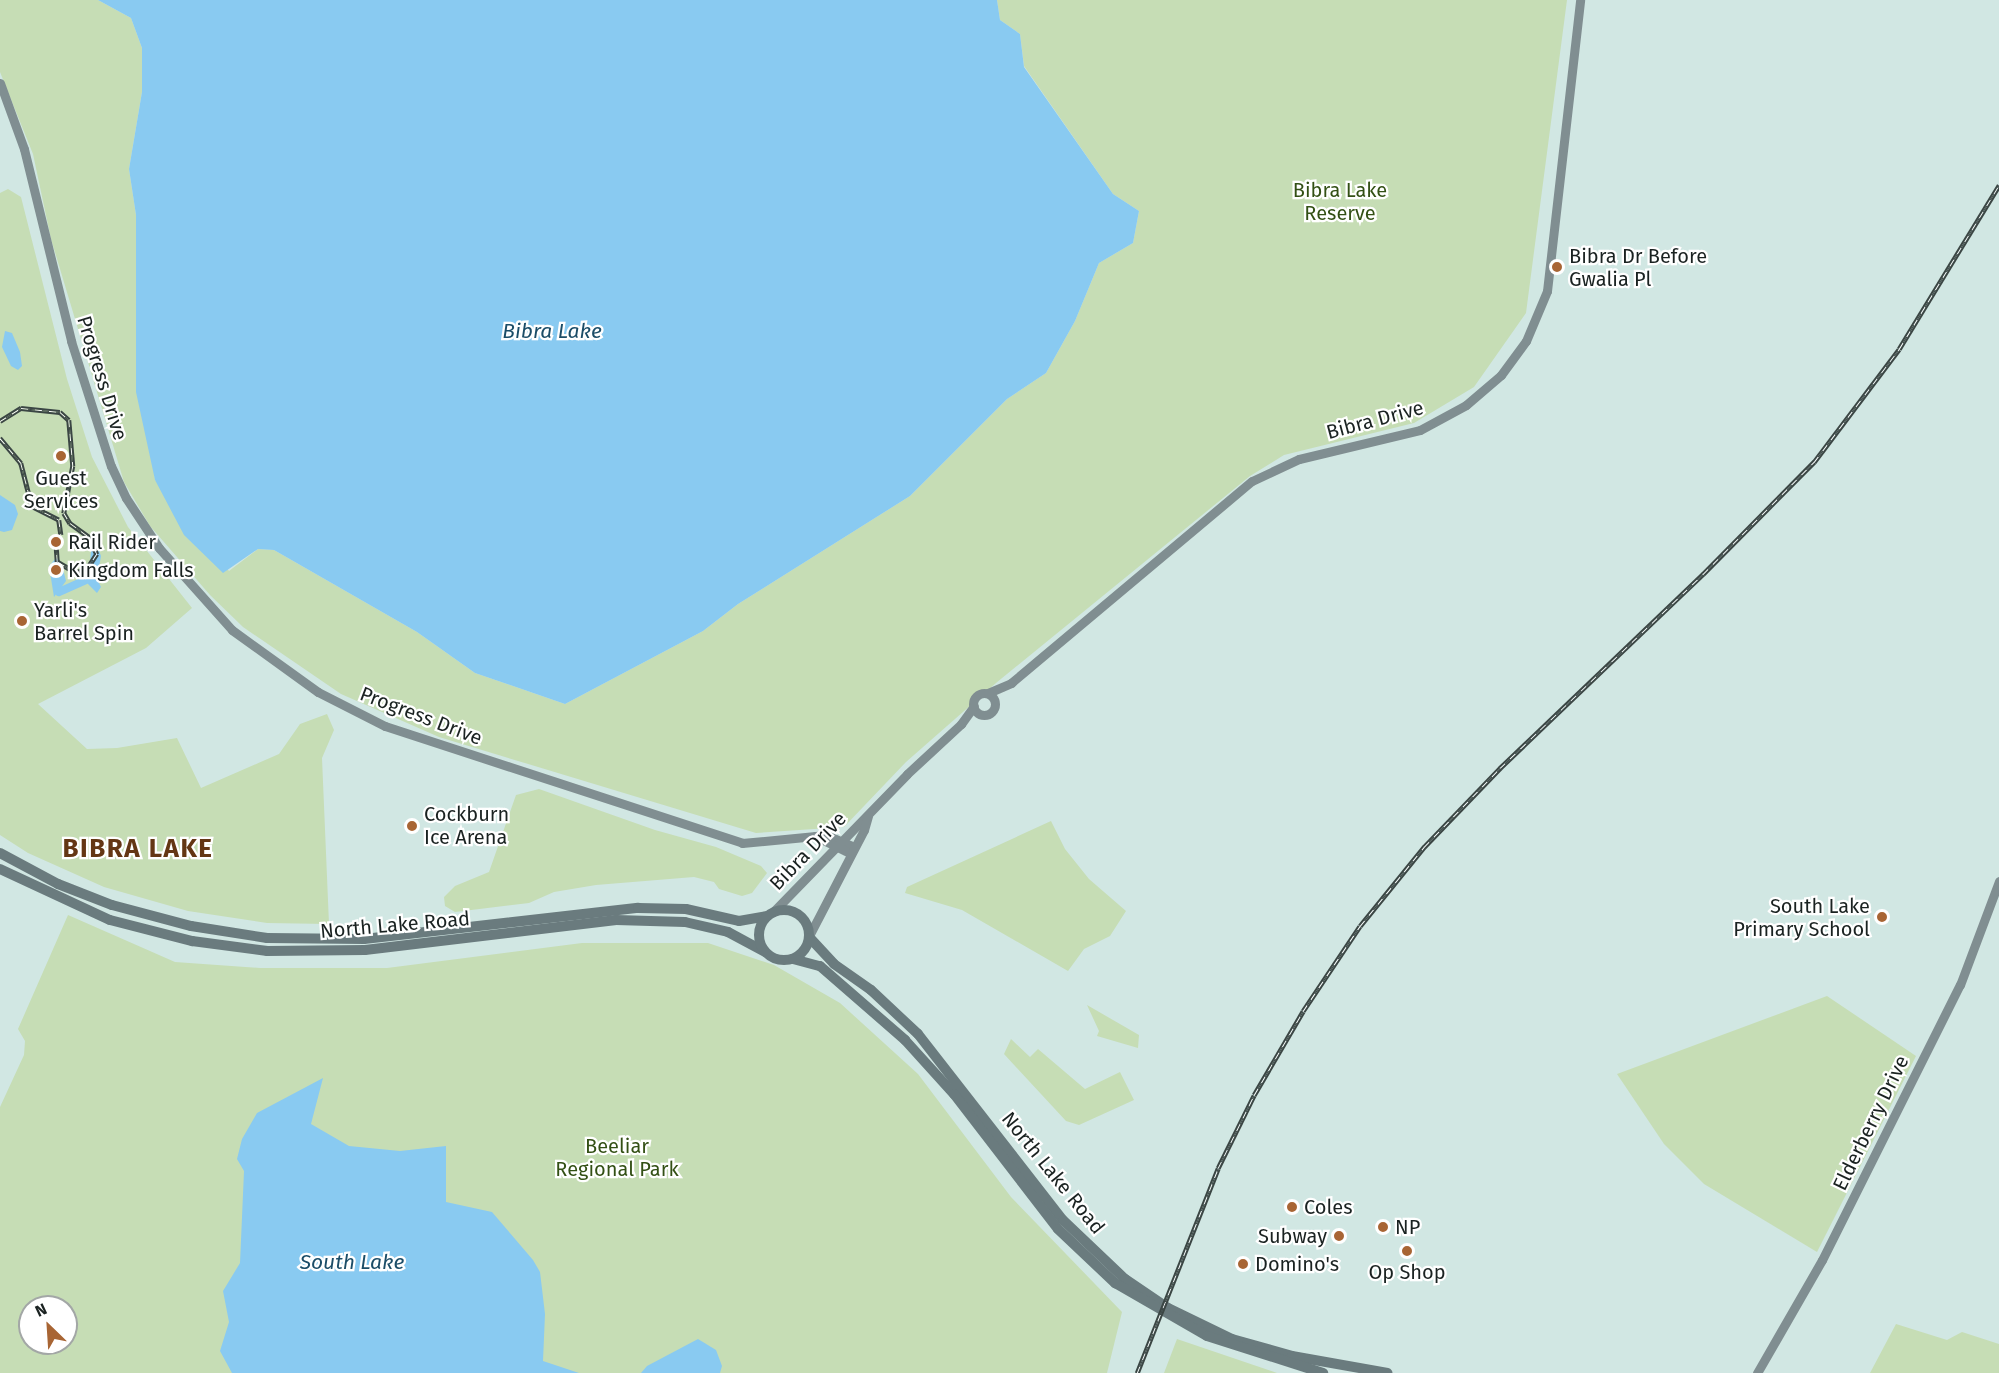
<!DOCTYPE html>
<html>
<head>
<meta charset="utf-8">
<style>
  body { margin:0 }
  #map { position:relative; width:1999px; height:1373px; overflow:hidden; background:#d1e7e3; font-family:"Fira Sans",sans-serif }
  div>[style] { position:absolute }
  .green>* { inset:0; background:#c6ddb5 }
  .water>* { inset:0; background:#89caf1 }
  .canal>* { height:8px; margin:-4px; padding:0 4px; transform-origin:4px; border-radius:4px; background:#89caf1 }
  .secondary>* { height:9px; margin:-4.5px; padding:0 4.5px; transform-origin:4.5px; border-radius:4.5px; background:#808e91 }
  .secondary>.ring { margin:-4.5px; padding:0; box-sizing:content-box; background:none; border:9px solid #808e91; border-radius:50% }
  .primary>* { height:10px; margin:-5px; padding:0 5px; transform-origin:5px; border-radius:5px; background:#6a7b7e }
  .primary>.ring { margin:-5px; padding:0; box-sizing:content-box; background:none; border:10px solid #6a7b7e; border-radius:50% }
  .rail>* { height:4.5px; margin-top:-2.25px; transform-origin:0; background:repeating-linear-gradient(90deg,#fff 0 7px,#3b4644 0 14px); box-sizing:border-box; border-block:2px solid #3b4644 }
  .dots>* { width:16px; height:16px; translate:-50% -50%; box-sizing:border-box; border:3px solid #fff; border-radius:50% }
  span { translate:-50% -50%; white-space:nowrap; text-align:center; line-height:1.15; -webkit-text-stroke:4.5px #fff; paint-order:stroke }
  .park-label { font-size:20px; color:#335015 }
  .poi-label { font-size:20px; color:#1a2221 }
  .left { translate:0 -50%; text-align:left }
  .right { translate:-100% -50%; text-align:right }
  .street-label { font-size:20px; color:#1a2221 }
  .water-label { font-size:21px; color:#1b4d68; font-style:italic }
  .district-label { font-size:26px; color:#643614; font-weight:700; letter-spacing:1.5px }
  .north { position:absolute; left:18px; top:1295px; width:60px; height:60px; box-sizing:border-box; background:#fff; border:2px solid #a3a7a6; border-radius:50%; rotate:335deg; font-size:16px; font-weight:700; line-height:24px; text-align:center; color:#1a2221 }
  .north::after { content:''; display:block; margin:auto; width:21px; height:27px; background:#a86534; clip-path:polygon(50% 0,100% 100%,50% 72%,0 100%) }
</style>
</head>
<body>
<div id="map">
  <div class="green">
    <div style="clip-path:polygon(0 0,98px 0,131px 18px,142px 48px,142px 92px,129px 169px,136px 215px,137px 283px,155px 480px,229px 571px,258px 549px,274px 550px,417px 632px,475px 673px,565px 704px,703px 631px,738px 604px,910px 496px,1007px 399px,1046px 373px,1075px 321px,1099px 263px,1133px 243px,1139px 211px,1113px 194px,1024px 66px,1020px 34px,1000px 20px,997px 0,1567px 0,1526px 313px,1474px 387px,1414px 423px,1284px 455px,1250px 476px,996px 683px,906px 762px,844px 827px,756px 833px,439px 737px,341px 694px,243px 627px,210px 595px,150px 526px,124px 482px,51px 239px,33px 154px,0 72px)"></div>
    <div style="clip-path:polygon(8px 189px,21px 197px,67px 379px,92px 457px,128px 527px,192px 608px,146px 648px,38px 704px,87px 749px,117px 748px,177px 738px,201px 788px,279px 754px,300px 724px,327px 714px,334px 730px,322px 758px,329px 924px,267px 923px,188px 911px,104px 887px,28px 853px,0 835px,0 193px)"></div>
    <div style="clip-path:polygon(539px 789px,655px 830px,716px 847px,761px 866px,767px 873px,752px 893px,742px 896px,719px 889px,714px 882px,694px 877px,596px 885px,554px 892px,529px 903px,455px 912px,445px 906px,444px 897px,455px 886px,489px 872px,516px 795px)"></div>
    <div style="clip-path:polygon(1051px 821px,1065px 849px,1089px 879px,1126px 911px,1110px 936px,1084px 949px,1068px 971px,962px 910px,905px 893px,907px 887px)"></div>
    <div style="clip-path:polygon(evenodd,68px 915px,175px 962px,260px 968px,387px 968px,582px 943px,708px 943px,774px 965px,840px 1003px,918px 1074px,1011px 1197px,1122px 1312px,1107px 1373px,0 1373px,0 1107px,24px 1055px,25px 1041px,18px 1029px,68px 915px,30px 1307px,66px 1307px,66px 1343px,30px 1343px,30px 1307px)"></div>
    <div style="clip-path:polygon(1827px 996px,1916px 1056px,1817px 1252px,1704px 1184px,1664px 1144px,1617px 1074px)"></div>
    <div style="clip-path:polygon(1087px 1005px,1139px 1035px,1138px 1048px,1097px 1036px,1099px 1031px)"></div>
    <div style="clip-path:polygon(1011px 1039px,1030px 1057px,1038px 1049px,1085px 1089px,1120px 1072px,1134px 1100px,1079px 1125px,1066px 1121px,1004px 1054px)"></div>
    <div style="clip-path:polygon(1896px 1324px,1947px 1340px,1962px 1332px,1999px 1344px,1999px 1373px,1870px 1373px)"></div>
    <div style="clip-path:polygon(1177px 1339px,1277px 1373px,1164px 1373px)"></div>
  </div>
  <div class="water">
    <div style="clip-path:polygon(98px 0,997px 0,1000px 20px,1020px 34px,1024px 67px,1113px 194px,1139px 211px,1133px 243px,1099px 263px,1075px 321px,1046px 373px,1007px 399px,910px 496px,738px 604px,703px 631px,565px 704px,475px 673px,417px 632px,274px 550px,258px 549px,223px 573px,184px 535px,155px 480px,136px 392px,136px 215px,129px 169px,142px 92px,142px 48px,131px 18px)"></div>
    <div style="clip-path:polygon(5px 331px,12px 333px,20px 352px,22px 366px,18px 370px,11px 366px,2px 347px)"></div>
    <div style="clip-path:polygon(0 495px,15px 505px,18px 514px,12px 530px,4px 532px,0 531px)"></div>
    <div style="clip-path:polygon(91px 551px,99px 551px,101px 556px,97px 579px,101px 587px,97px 593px,88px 584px)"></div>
    <div style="clip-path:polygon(56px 558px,62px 565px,66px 581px,54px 597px,49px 566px)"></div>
    <div style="clip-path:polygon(323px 1078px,311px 1124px,349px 1146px,400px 1151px,446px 1146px,446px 1202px,492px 1212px,533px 1260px,540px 1272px,545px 1314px,543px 1361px,579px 1373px,232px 1373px,220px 1351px,229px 1322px,223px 1291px,240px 1263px,244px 1171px,237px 1159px,242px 1139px,257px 1113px)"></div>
    <div style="clip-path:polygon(698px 1339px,716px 1350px,722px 1366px,720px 1373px,641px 1373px,647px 1366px)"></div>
  </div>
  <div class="canal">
    <div style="left:59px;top:592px;width:32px;rotate:-24deg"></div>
  </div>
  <div class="secondary">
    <div style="left:0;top:83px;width:70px;rotate:70deg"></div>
    <div style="left:24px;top:149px;width:198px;rotate:76.2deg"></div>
    <div style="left:71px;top:341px;width:131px;rotate:72.3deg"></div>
    <div style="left:111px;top:466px;width:35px;rotate:65deg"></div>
    <div style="left:126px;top:498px;width:60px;rotate:56.6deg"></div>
    <div style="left:159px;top:548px;width:110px;rotate:48.3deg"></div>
    <div style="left:232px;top:630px;width:106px;rotate:35.8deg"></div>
    <div style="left:318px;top:692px;width:75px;rotate:26.9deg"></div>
    <div style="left:385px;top:726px;width:376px;rotate:18.1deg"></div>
    <div style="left:742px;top:843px;width:84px;rotate:-5.4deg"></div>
    <div style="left:826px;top:835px;width:30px;rotate:23deg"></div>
    <div class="ring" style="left:973px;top:693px;width:13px;height:13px"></div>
    <div style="left:988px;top:693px;width:25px;rotate:-23deg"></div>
    <div style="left:1011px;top:683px;width:314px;rotate:-40deg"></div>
    <div style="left:1252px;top:481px;width:52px;rotate:-25.1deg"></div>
    <div style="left:1299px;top:459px;width:124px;rotate:-13.5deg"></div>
    <div style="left:1420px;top:430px;width:52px;rotate:-28.5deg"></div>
    <div style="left:1466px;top:405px;width:46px;rotate:-40.6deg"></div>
    <div style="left:1501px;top:375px;width:42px;rotate:-53.7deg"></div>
    <div style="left:1526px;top:341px;width:54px;rotate:-67.2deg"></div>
    <div style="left:1547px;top:291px;width:293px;rotate:-83.5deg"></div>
    <div style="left:815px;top:836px;width:39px;rotate:26deg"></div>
    <div style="left:773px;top:912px;width:192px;rotate:-45.8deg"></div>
    <div style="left:907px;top:774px;width:74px;rotate:-42.8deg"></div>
    <div style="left:961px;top:724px;width:22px;rotate:-54deg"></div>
    <div style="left:810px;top:934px;width:117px;rotate:-62.6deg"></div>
    <div style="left:864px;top:830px;width:15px;rotate:-74deg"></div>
    <div style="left:1757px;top:1373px;width:130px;rotate:-60.1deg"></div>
    <div style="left:1822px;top:1260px;width:308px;rotate:-63.4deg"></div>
    <div style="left:1960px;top:985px;width:111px;rotate:-69.4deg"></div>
  </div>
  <div class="primary">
    <div style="left:0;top:853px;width:66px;rotate:28.1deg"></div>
    <div style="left:58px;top:884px;width:58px;rotate:21.3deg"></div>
    <div style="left:112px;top:905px;width:82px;rotate:14.9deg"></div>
    <div style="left:191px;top:926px;width:77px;rotate:9deg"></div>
    <div style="left:267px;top:938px;width:97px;rotate:0.6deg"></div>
    <div style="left:364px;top:939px;width:276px;rotate:-6.5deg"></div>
    <div style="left:638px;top:908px;width:48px;rotate:1.2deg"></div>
    <div style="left:686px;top:909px;width:54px;rotate:12.8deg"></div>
    <div style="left:739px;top:921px;width:29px;rotate:-10deg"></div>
    <div style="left:0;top:869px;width:121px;rotate:24.9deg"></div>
    <div style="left:110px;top:920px;width:85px;rotate:14.4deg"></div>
    <div style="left:192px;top:941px;width:76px;rotate:7.6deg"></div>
    <div style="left:267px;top:951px;width:98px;rotate:-0.6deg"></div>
    <div style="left:365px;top:950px;width:253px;rotate:-6.8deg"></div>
    <div style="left:616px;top:920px;width:69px;rotate:1.7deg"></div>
    <div style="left:685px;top:922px;width:44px;rotate:13.1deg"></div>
    <div style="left:728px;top:932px;width:42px;rotate:28.4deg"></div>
    <div class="ring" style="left:759px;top:910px;width:40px;height:40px"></div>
    <div style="left:810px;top:938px;width:35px;rotate:47deg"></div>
    <div style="left:834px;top:964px;width:45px;rotate:35.1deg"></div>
    <div style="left:871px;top:990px;width:64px;rotate:43.1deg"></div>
    <div style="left:918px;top:1034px;width:236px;rotate:52.1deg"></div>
    <div style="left:1063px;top:1220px;width:86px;rotate:43.6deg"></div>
    <div style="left:1125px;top:1279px;width:52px;rotate:34deg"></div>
    <div style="left:1168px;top:1308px;width:71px;rotate:25.8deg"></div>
    <div style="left:1232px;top:1339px;width:62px;rotate:15.8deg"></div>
    <div style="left:1292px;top:1356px;width:97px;rotate:10.1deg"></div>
    <div style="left:793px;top:959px;width:28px;rotate:15deg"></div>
    <div style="left:820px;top:966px;width:113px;rotate:41deg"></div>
    <div style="left:905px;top:1040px;width:73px;rotate:47.8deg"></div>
    <div style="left:954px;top:1094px;width:170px;rotate:52.4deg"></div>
    <div style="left:1058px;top:1229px;width:79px;rotate:43.5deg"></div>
    <div style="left:1115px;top:1283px;width:106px;rotate:29.9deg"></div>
    <div style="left:1207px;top:1336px;width:122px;rotate:17.7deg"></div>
  </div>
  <div class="rail">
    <div style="left:0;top:421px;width:25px;rotate:-32deg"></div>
    <div style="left:21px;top:408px;width:39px;rotate:6deg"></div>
    <div style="left:60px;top:412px;width:12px;rotate:42deg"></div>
    <div style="left:69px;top:420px;width:46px;rotate:85deg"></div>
    <div style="left:73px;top:466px;width:48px;rotate:100.8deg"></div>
    <div style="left:64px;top:513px;width:12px;rotate:59deg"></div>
    <div style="left:70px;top:523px;width:24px;rotate:36deg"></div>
    <div style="left:89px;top:537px;width:19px;rotate:65deg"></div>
    <div style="left:97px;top:554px;width:17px;rotate:123deg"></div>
    <div style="left:88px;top:568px;width:13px;rotate:157deg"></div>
    <div style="left:76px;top:573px;width:22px;rotate:-150deg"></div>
    <div style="left:57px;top:562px;width:14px;rotate:-94deg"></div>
    <div style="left:0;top:438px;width:33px;rotate:50deg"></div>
    <div style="left:21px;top:463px;width:44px;rotate:75.7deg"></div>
    <div style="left:32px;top:506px;width:30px;rotate:27deg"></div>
    <div style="left:59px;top:520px;width:15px;rotate:82deg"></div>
    <div style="left:1137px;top:1373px;width:220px;rotate:-68.4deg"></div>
    <div style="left:1218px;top:1168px;width:81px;rotate:-63.7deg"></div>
    <div style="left:1254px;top:1095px;width:97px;rotate:-59.7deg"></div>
    <div style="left:1303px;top:1011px;width:102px;rotate:-56.2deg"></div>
    <div style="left:1360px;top:926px;width:102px;rotate:-51deg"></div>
    <div style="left:1424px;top:847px;width:110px;rotate:-46.1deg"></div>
    <div style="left:1500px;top:768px;width:281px;rotate:-43.7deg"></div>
    <div style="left:1703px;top:574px;width:158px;rotate:-45.3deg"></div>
    <div style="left:1814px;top:462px;width:141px;rotate:-53deg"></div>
    <div style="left:1899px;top:349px;width:192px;rotate:-58.6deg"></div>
  </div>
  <div class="dots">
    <div style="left:1557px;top:267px;background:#a86534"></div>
    <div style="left:61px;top:456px;background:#a86534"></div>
    <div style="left:56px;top:542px;background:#a86534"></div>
    <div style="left:56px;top:570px;background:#a86534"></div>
    <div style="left:22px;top:621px;background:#a86534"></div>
    <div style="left:412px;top:826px;background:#a86534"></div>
    <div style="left:1882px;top:917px;background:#a86534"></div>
    <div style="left:1292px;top:1207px;background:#a86534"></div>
    <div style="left:1383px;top:1227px;background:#a86534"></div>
    <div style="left:1339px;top:1236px;background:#a86534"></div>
    <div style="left:1407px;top:1251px;background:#a86534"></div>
    <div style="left:1243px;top:1264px;background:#a86534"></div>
  </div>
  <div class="park-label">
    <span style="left:1340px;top:202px">Bibra Lake<br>Reserve</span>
    <span style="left:617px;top:1158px">Beeliar<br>Regional Park</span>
  </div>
  <div class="poi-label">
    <span class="left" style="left:1569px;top:268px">Bibra Dr Before<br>Gwalia Pl</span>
    <span style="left:61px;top:490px">Guest<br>Services</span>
    <span class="left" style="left:68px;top:542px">Rail Rider</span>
    <span class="left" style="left:68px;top:570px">Kingdom Falls</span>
    <span class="left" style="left:34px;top:622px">Yarli's<br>Barrel Spin</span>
    <span class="left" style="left:424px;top:826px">Cockburn<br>Ice Arena</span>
    <span class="right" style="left:1870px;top:918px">South Lake<br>Primary School</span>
    <span class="left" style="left:1304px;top:1207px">Coles</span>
    <span class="left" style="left:1395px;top:1227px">NP</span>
    <span class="right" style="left:1327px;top:1236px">Subway</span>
    <span class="left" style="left:1255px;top:1264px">Domino's</span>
    <span style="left:1407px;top:1272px">Op Shop</span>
  </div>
  <div class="street-label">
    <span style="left:102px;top:378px;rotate:73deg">Progress Drive</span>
    <span style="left:1375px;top:420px;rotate:-15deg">Bibra Drive</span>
    <span style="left:421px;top:716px;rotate:21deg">Progress Drive</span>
    <span style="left:808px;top:851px;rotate:-46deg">Bibra Drive</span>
    <span style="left:395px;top:925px;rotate:-5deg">North Lake Road</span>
    <span style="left:1871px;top:1123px;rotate:-64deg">Elderberry Drive</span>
    <span style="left:1053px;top:1173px;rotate:51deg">North Lake Road</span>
  </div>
  <div class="water-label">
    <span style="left:552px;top:331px">Bibra Lake</span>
    <span style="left:352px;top:1262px">South Lake</span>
  </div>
  <div class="district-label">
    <span style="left:138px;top:849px">BIBRA LAKE</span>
  </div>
  <div class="north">N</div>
</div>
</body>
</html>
